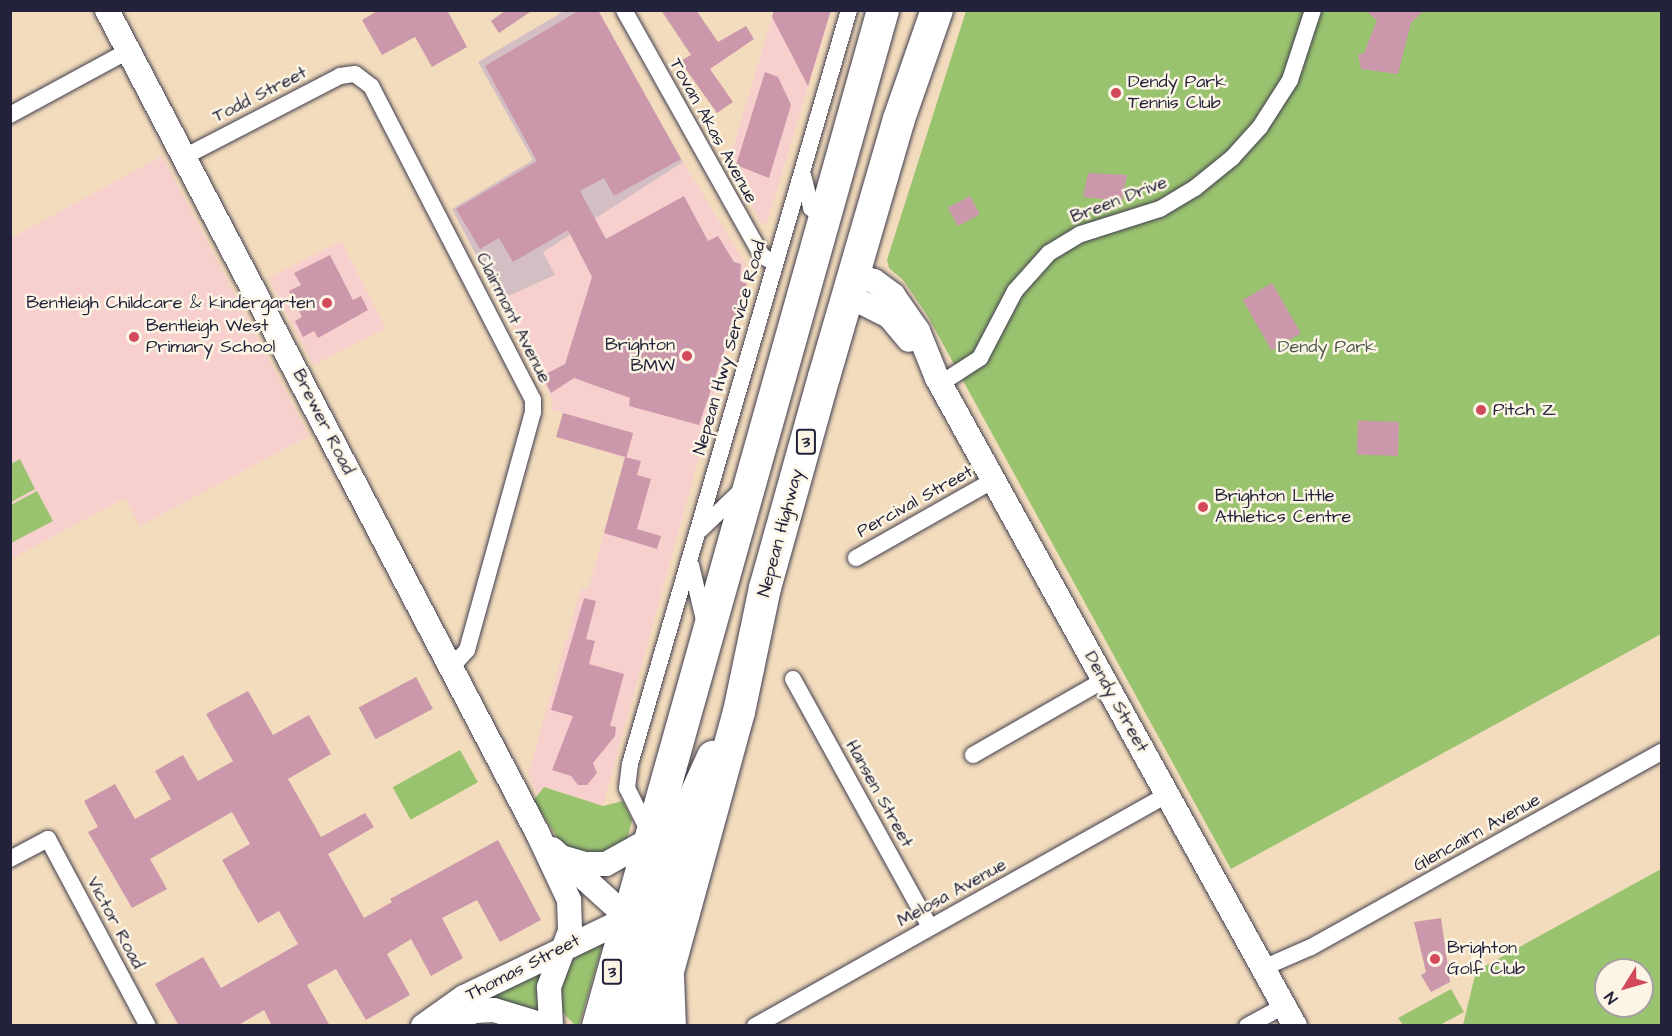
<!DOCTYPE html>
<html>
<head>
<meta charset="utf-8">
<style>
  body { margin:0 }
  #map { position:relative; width:1672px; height:1036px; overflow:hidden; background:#f3dcbd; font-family:"Architects Daughter",sans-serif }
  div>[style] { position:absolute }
  .built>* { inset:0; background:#f7d0cd; transform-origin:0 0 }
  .industrial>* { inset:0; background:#d2bec3 }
  .green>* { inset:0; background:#9ac370; transform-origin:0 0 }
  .building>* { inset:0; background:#cb98ab; transform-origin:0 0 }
  .roads { filter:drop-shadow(0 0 2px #413e4e) drop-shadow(0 0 2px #413e4e) }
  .street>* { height:16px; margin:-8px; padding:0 8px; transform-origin:8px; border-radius:8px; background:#fff }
  .secondary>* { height:24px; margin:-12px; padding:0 12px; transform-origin:12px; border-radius:12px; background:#fff }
  .highway>* { height:32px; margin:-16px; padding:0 16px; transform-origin:16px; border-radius:16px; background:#fff }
  .dots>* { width:16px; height:16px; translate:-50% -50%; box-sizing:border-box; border:3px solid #fcf5e5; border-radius:50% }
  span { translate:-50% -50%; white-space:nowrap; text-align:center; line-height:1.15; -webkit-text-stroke:5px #fcf5e5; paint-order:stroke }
  .shield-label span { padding:2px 4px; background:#fcf5e5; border:2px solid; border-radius:4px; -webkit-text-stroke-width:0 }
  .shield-label { font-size:16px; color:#22223b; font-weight:700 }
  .poi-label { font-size:18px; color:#22223b }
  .left { translate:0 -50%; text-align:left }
  .right { translate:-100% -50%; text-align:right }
  .street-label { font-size:18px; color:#22223b }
  .park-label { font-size:18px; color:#4c5a4e }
  .frame { position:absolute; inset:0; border:12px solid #22223b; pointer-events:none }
  .north { position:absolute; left:1594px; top:958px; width:60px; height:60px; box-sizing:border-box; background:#fcf5e5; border:2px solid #a5a1a1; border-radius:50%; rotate:233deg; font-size:16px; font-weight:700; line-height:24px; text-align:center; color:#22223b }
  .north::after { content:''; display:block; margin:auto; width:21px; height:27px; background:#d1495b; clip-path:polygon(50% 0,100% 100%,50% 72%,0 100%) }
</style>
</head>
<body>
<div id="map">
  <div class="built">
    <div style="clip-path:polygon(774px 11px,831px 11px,767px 223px,762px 224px,728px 164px)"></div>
    <div style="clip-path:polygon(162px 156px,309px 436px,140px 526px,125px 498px,11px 559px,11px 238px)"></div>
    <div style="clip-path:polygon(683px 162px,750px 271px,603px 806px,545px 787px,538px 794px,528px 775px,581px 588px,588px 590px,625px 458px,556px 437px,563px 413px,551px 409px,553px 401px,500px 300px,554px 276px,542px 252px)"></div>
    <div style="left:341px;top:241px;width:98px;height:81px;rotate:63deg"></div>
  </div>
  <div class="industrial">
    <div style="clip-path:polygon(564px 11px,595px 11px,683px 162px,543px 252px,555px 275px,500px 300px,452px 209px,533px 160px,478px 62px)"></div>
  </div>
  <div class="green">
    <div style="clip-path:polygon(966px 11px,1661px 11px,1661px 634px,1231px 869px,927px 315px,903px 280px,889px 268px,887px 260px)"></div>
    <div style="clip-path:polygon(20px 459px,35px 489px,11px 502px,11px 464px)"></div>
    <div style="clip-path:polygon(37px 491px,53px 521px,11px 543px,11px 505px)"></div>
    <div style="left:460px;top:750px;width:37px;height:77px;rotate:61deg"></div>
    <div style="clip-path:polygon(544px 787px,603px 806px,623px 801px,632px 820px,626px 845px,622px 850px,583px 855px,562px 844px,533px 801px)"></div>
    <div style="clip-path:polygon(evenodd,1661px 869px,1661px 1025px,1463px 1025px,1476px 971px,1661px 869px,1606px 970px,1642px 970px,1642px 1006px,1606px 1006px,1606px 970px)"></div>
    <div style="clip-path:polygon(597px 944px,603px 944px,579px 1025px,575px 1025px,560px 1010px,558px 992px,571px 960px)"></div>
    <div style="clip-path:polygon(540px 975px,538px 1014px,490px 1002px,489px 996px)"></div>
    <div style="clip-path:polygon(1451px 989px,1464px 1012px,1440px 1025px,1403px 1025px,1398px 1018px)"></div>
  </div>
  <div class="building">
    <div style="clip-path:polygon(379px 10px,447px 10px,467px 47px,432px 67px,415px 37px,382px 55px,362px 20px)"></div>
    <div style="clip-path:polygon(506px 10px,533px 10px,499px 33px,491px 21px)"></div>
    <div style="clip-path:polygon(580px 10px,598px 10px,681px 159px,614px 196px,604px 178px,580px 191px,606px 239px,684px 196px,708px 241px,718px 236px,734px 262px,741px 264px,740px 281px,747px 284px,699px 425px,629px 406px,630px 398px,574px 378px,551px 393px,542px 376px,565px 364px,592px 277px,568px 230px,513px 262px,499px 238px,480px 249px,456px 209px,537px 161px,485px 66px)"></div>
    <div style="clip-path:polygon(661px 10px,696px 10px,718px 42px,746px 26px,754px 39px,710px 69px,733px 102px,717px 113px,680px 61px,691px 55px)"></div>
    <div style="clip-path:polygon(774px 10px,831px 10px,808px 86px,772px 17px)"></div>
    <div style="clip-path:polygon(1365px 10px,1424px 10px,1411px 23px,1398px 74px,1361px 69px,1358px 55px,1364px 53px,1377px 20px)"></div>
    <div style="clip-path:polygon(765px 72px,778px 77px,791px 105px,769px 178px,736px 165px)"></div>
    <div style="clip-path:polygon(1088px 173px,1127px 175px,1122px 201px,1083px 197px)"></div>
    <div style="left:970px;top:196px;width:21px;height:25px;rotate:62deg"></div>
    <div style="clip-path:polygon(330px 255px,353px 300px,361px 296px,368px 310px,318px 338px,314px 331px,303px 337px,295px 321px,302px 317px,289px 291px,301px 285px,294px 273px)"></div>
    <div style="left:1272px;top:283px;width:58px;height:34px;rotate:60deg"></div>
    <div style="left:563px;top:413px;width:73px;height:25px;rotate:16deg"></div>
    <div style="left:1399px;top:422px;width:34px;height:41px;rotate:92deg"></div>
    <div style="clip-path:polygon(625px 457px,641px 461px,637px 475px,651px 479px,637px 529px,661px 536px,657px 549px,604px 533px)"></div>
    <div style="clip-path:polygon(584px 598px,596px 601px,586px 639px,595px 641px,589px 664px,624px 674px,610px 726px,616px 727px,615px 736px,593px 763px,597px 773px,587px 785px,578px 785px,571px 776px,552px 770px,573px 716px,551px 710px)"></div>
    <div style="left:416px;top:677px;width:36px;height:65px;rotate:62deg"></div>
    <div style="clip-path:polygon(248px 691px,273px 735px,309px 715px,331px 754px,288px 779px,321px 837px,365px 813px,374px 827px,328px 854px,364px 918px,392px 902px,390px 899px,498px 840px,541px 920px,500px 942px,477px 900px,442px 918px,463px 958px,431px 976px,411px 939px,387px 954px,410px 995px,366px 1020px,336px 969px,307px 985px,330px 1026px,272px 1026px,264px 1010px,237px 1026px,179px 1026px,155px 984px,203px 957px,221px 988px,298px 944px,279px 911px,258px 923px,222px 860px,250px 844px,232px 812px,150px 859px,167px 889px,132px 908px,88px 832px,98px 827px,84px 801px,115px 784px,135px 819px,171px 799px,155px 771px,183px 755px,198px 781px,233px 761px,206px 714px)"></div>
    <div style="clip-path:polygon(1441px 918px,1450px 982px,1431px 992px,1421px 975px,1426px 972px,1414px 922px)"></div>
  </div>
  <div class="roads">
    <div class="street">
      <div style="left:624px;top:10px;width:282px;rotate:60.7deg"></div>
      <div style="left:762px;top:256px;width:15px;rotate:28deg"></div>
      <div style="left:10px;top:115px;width:134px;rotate:-28.5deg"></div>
      <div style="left:184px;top:157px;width:176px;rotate:-27.4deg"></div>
      <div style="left:340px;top:76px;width:15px;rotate:-8deg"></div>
      <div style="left:355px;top:74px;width:20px;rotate:37deg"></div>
      <div style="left:371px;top:86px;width:353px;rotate:62.7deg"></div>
      <div style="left:533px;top:400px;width:12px;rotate:90deg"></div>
      <div style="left:533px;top:412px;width:247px;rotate:105.5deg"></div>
      <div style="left:467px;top:650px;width:24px;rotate:132deg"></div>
      <div style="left:803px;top:175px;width:34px;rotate:76deg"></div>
      <div style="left:811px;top:208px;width:18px;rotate:41deg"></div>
      <div style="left:940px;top:384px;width:48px;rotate:-33deg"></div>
      <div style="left:980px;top:358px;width:76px;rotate:-62.4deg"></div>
      <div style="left:1015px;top:291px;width:51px;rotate:-48.2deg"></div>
      <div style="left:1049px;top:253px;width:37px;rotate:-31deg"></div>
      <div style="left:1081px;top:234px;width:83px;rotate:-17.6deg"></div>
      <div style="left:1160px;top:209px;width:41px;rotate:-31deg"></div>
      <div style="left:1195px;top:188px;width:48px;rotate:-39deg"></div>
      <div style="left:1232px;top:158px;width:42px;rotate:-47.9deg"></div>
      <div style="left:1260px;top:127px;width:56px;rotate:-57.4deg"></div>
      <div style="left:1290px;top:80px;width:74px;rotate:-71.8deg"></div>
      <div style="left:700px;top:530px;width:61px;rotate:-43.7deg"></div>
      <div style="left:856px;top:558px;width:159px;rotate:-29.5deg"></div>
      <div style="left:691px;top:565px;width:61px;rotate:76.7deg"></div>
      <div style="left:793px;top:679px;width:283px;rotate:61.1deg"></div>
      <div style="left:973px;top:755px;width:151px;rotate:-29.8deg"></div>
      <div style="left:650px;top:834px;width:51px;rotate:-116.6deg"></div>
      <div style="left:627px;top:788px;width:24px;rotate:-83deg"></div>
      <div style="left:630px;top:764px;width:785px;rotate:-73.8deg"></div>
      <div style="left:10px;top:859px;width:43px;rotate:-27.8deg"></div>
      <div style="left:48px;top:839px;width:212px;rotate:61.9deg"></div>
      <div style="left:1263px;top:968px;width:52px;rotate:-23.6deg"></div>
      <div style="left:1311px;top:947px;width:402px;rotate:-29.1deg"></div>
      <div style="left:755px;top:1026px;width:472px;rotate:-29.3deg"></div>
      <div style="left:1247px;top:1026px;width:42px;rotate:-28.4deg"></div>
    </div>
    <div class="secondary">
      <div style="left:107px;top:10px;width:930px;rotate:62.39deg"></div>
      <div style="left:538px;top:834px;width:73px;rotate:64.8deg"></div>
      <div style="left:569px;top:900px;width:31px;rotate:88deg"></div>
      <div style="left:570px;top:931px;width:60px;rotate:110.6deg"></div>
      <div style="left:549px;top:987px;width:39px;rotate:87deg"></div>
      <div style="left:855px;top:275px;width:20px;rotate:18deg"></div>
      <div style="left:874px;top:281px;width:24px;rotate:36deg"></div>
      <div style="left:893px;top:295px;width:44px;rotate:55.2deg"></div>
      <div style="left:918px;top:331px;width:51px;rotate:68deg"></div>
      <div style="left:937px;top:378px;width:740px;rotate:61.08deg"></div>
      <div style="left:849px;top:296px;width:45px;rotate:26.6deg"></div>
      <div style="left:889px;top:316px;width:31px;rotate:50deg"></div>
      <div style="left:552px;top:849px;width:103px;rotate:42.2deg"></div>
      <div style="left:561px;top:857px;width:26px;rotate:16deg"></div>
      <div style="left:586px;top:864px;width:20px"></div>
      <div style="left:606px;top:864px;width:51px;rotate:-29.1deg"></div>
      <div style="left:672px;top:977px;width:49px;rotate:87.7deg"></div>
      <div style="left:442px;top:1022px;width:35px;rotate:-18deg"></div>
      <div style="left:475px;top:1011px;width:19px;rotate:-3deg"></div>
      <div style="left:494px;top:1010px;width:55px;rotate:16.8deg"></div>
      <div style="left:423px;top:1026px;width:50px;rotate:-35.3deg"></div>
      <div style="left:464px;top:997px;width:182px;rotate:-25.7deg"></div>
    </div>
    <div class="highway">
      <div style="left:598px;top:1026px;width:1055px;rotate:-74.33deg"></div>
      <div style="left:624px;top:1026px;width:209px;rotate:-73.9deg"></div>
      <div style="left:682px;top:825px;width:75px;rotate:-65.5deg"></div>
      <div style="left:653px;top:1026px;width:326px;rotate:-74.7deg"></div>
      <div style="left:739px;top:712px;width:127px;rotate:-78.2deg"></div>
      <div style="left:765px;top:588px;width:219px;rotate:-74.4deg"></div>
      <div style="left:824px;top:377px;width:269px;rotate:-73.8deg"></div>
      <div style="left:899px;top:119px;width:115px;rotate:-70.8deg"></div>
    </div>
  </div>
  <div class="dots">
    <div style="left:1116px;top:93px;background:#d1495b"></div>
    <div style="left:327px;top:303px;background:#d1495b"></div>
    <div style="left:134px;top:337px;background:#d1495b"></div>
    <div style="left:687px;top:356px;background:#d1495b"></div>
    <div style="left:1481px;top:410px;background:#d1495b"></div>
    <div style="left:1203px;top:507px;background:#d1495b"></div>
    <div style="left:1435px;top:959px;background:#d1495b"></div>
  </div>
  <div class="shield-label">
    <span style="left:806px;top:442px">3</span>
    <span style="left:612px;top:972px">3</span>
  </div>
  <div class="poi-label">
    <span class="left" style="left:1128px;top:93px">Dendy Park<br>Tennis Club</span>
    <span class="right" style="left:315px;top:303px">Bentleigh Childcare &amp; kindergarten</span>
    <span class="left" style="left:146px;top:337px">Bentleigh West<br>Primary School</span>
    <span class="right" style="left:675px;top:356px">Brighton<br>BMW</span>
    <span class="left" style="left:1493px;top:410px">Pitch Z</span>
    <span class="left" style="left:1215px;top:507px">Brighton Little<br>Athletics Centre</span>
    <span class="left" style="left:1447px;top:959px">Brighton<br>Golf Club</span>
  </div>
  <div class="street-label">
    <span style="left:260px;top:95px;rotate:-27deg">Todd Street</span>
    <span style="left:713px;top:131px;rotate:61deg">Tovan Akas Avenue</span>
    <span style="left:1119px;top:200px;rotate:-21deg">Breen Drive</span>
    <span style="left:513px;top:318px;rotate:63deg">Clairmont Avenue</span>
    <span style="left:730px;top:348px;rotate:-74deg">Nepean Hwy Service Road</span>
    <span style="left:323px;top:422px;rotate:63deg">Brewer Road</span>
    <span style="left:915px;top:502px;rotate:-29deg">Percival Street</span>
    <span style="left:781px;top:533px;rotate:-75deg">Nepean Highway</span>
    <span style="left:1116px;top:702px;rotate:61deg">Dendy Street</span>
    <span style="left:879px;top:794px;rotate:61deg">Hansen Street</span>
    <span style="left:1477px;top:833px;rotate:-29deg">Glencairn Avenue</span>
    <span style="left:952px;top:893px;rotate:-29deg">Melosa Avenue</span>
    <span style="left:115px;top:923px;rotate:62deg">Victor Road</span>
    <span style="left:523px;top:968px;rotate:-27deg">Thomas Street</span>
  </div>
  <div class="park-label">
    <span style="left:1327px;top:347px">Dendy Park</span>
  </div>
  <div class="frame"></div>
  <div class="north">N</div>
</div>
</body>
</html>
